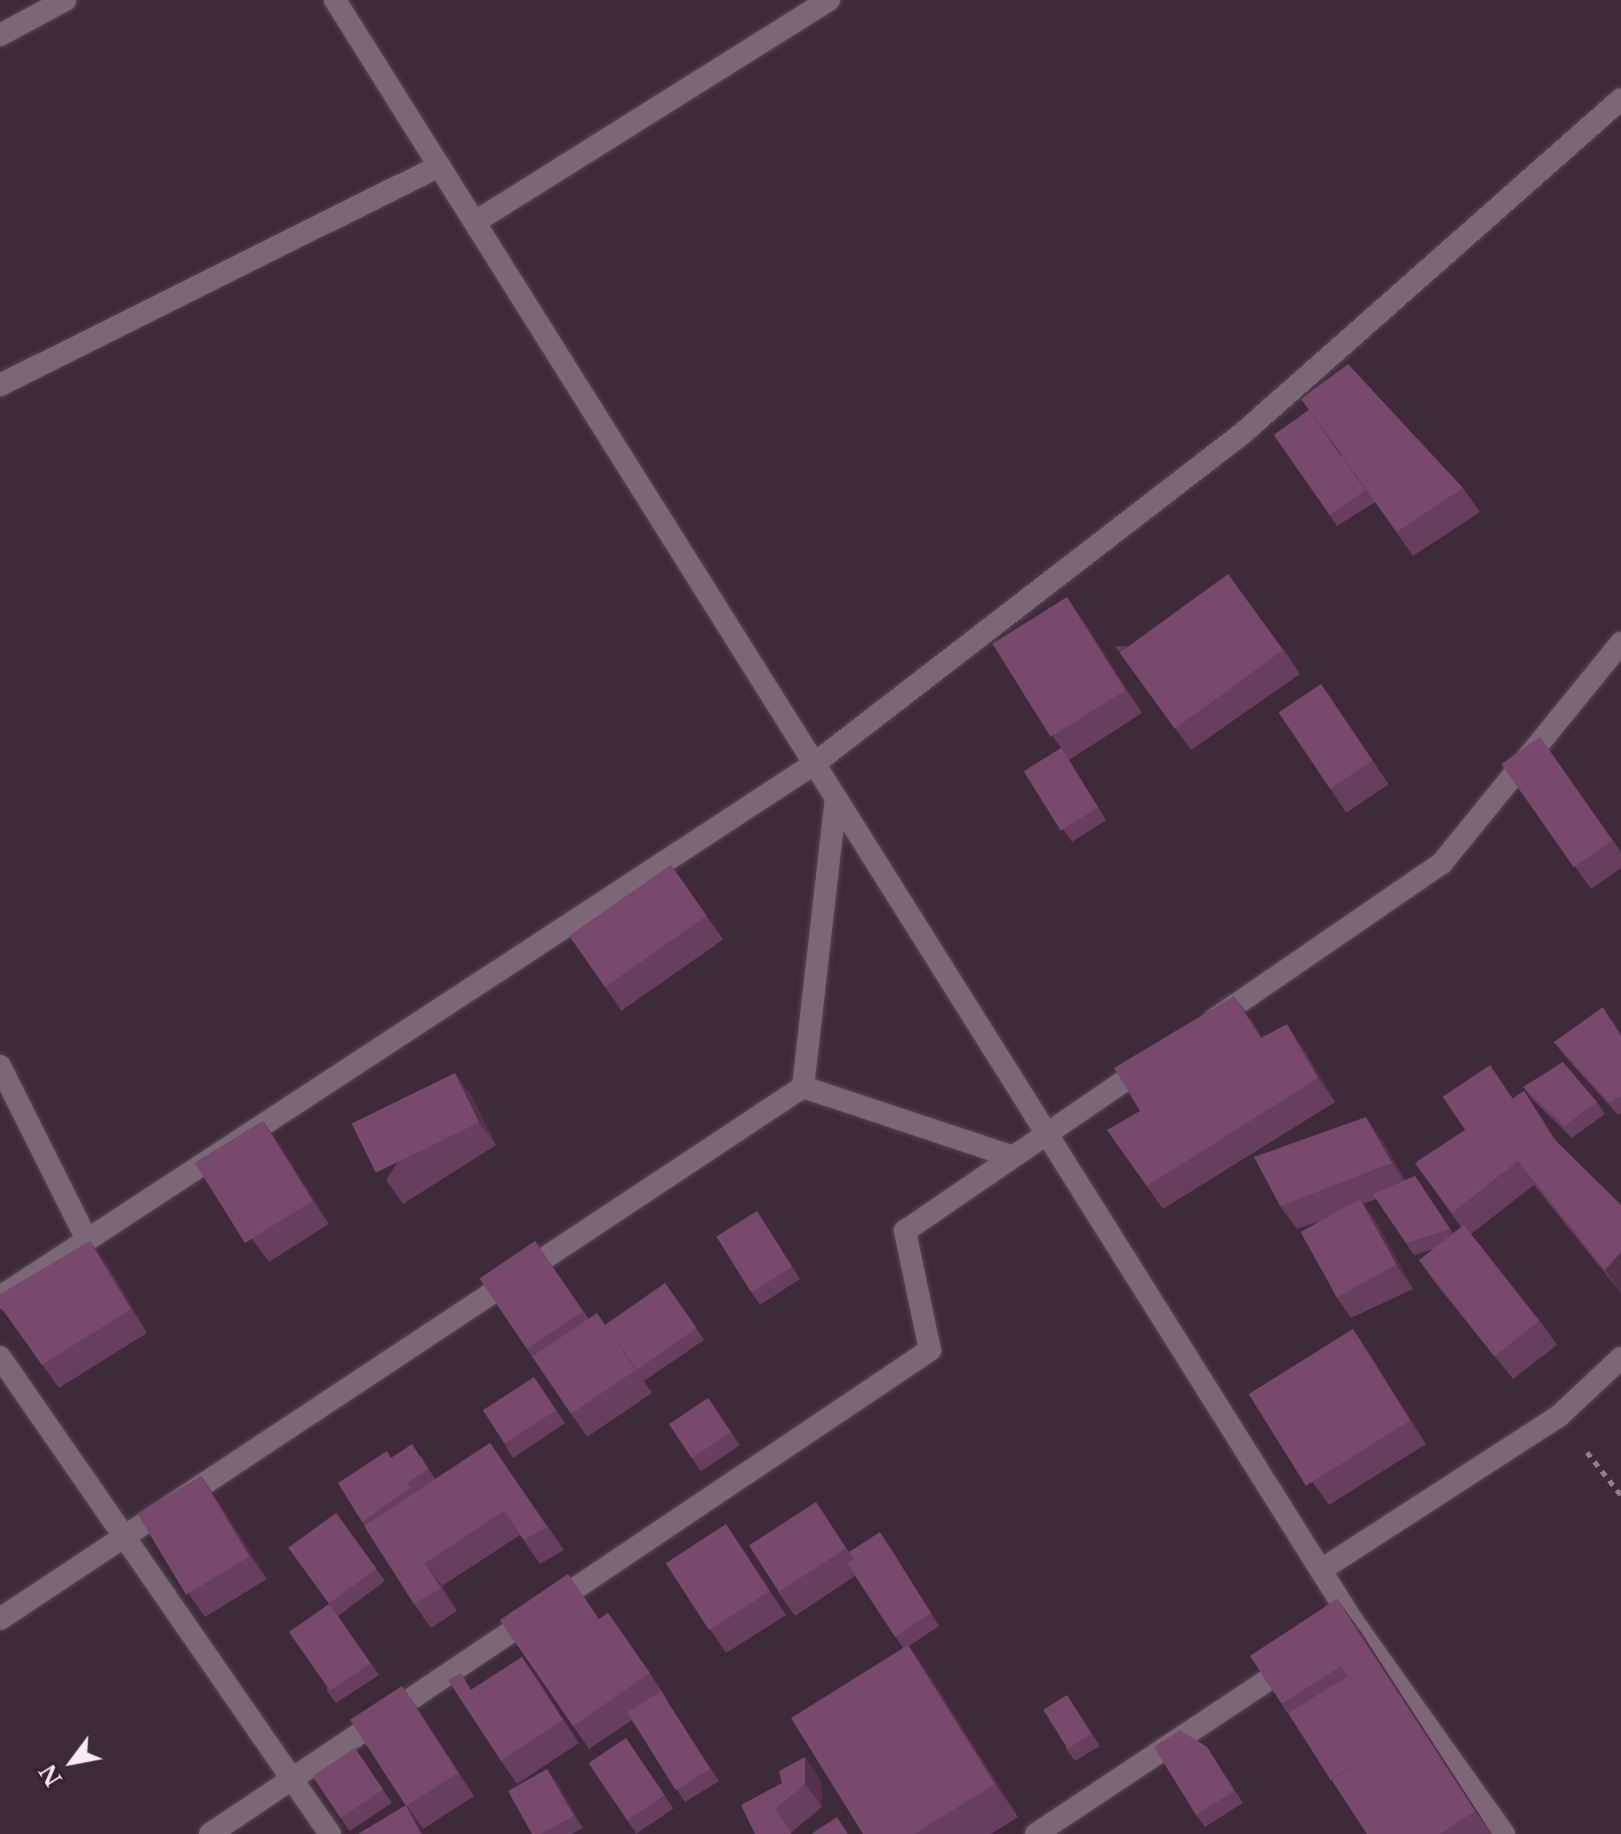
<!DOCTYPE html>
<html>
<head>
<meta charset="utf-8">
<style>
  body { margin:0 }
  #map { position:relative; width:1621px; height:1834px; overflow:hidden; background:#3d2b39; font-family:"Libre Baskerville",serif }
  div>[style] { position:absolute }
  .path>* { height:5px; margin-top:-2.5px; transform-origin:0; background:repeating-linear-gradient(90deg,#90808c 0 6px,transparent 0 12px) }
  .roads { filter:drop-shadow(0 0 2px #574753) drop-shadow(0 0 2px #574753) }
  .minor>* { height:22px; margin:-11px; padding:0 11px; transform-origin:11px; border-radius:11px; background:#7c6777 }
  .wall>* { inset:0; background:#673e5e; transform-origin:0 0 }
  .shaded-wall>* { inset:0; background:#54324c }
  .building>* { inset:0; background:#78486d; transform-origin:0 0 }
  span { translate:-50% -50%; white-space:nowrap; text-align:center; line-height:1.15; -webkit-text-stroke:6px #33212f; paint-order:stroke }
  .north { position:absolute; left:32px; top:1722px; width:80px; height:80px; -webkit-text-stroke:6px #33212f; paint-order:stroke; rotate:238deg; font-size:22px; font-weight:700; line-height:32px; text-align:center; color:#f7ebf4 }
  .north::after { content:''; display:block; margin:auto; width:28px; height:36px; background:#f7ebf4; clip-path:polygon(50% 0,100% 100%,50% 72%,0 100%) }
</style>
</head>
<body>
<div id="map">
  <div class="path">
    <div style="left:1587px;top:1452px;width:55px;rotate:51.7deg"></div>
  </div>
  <div class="roads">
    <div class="minor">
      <div style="left:335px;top:0;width:1916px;rotate:57.88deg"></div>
      <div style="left:1354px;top:1623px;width:20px;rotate:147deg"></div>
      <div style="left:0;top:35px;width:74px;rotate:-28.3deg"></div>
      <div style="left:475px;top:222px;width:418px;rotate:-32.1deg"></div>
      <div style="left:0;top:385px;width:491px;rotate:-26.5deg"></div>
      <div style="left:1215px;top:1019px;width:275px;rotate:-34.5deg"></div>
      <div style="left:1442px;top:863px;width:284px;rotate:-50.9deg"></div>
      <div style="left:0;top:1066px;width:195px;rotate:63.4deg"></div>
      <div style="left:803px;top:1087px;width:221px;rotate:18.4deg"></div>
      <div style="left:0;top:1297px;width:973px;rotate:-33.22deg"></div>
      <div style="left:814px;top:764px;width:542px;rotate:-37.65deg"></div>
      <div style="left:1243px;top:433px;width:504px;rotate:-41.46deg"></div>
      <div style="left:0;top:1357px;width:580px;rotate:55.32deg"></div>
      <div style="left:1321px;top:1570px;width:283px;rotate:-32.9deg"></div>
      <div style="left:1559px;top:1416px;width:85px;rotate:-43.1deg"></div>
      <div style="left:0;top:1619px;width:963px;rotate:-33.53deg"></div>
      <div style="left:803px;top:1087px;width:290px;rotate:-83.5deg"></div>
      <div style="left:1354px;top:1623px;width:259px;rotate:54.6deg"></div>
      <div style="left:210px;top:1834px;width:868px;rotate:-33.91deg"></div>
      <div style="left:930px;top:1350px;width:122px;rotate:-101.9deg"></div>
      <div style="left:905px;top:1231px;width:293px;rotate:-34.4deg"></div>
      <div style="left:1036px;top:1834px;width:307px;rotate:-33.6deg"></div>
    </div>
  </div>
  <div class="wall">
    <div style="clip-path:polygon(1275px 437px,1463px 488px,1480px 512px,1413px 556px,1375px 502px,1337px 526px)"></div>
    <div style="clip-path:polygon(1083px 620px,1142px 713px,1069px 760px,1106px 820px,1072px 842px,1024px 772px,1061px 748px,1053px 737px)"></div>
    <div style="clip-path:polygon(1115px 646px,1284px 650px,1300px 674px,1191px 750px)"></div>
    <div style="left:1321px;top:684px;width:121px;height:51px;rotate:56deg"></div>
    <div style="clip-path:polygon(1540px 737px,1621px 852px,1621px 868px,1591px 889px,1502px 764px)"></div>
    <div style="left:671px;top:865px;width:91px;height:124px;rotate:55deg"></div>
    <div style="clip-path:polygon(1251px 1019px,1262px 1038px,1303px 1048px,1335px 1102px,1163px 1209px,1107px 1130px,1140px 1111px)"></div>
    <div style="clip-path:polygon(1612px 1020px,1621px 1035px,1621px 1113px,1618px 1115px,1563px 1054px,1554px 1042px)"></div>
    <div style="clip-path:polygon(455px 1073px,472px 1097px,496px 1145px,403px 1204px,386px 1180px)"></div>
    <div style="clip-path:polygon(1523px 1087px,1597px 1102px,1605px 1114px,1572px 1138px,1532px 1099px)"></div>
    <div style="clip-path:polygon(1524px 1091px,1558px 1143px,1621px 1205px,1621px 1293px,1534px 1185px,1471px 1234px,1540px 1321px,1557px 1345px,1513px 1379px,1436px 1284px,1419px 1260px,1434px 1249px,1414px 1255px,1376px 1199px,1363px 1204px,1377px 1223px,1413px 1289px,1351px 1318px,1335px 1295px,1317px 1222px,1297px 1229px,1280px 1206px,1382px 1140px,1405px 1180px,1415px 1176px,1453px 1233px,1461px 1227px,1415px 1163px)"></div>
    <div style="clip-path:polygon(263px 1121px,279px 1144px,329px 1224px,269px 1262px,195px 1163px)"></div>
    <div style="clip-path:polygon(757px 1211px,800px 1279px,760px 1305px,752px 1293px)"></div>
    <div style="clip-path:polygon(535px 1241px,589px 1319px,607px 1326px,665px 1283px,704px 1340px,644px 1381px,626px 1354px,652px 1393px,587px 1437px,526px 1348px)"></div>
    <div style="clip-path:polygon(107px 1264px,147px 1333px,59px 1388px,0 1306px)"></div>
    <div style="clip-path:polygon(1353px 1329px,1369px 1353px,1426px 1444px,1329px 1505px,1249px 1394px)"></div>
    <div style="clip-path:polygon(534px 1377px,565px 1423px,513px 1458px,505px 1445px)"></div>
    <div style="left:708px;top:1398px;width:57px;height:47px;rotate:56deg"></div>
    <div style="clip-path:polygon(490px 1443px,564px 1550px,540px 1564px,520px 1535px,442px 1586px,457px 1611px,431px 1628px,414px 1604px,338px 1483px,421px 1456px,435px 1479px)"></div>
    <div style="clip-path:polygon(201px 1476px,217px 1500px,267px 1579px,205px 1617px,189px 1594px)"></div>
    <div style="clip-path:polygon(816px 1502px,849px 1552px,888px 1544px,939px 1626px,909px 1646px,931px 1678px,1018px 1817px,991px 1834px,863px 1834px,903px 1648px,855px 1576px,795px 1616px,778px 1592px)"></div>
    <div style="clip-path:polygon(336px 1513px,385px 1581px,338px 1616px,379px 1675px,336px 1703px,327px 1691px,329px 1604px)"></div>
    <div style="clip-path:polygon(742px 1548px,786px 1615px,726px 1653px,710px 1629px)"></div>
    <div style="clip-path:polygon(1337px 1599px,1361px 1632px,1492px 1834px,1367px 1834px,1250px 1656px)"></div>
    <div style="clip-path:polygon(608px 1613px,666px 1697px,665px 1698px,719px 1781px,685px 1802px,632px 1720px,589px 1749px,500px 1620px,599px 1619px)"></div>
    <div style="clip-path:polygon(522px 1657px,579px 1743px,517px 1784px,501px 1761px,472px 1689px)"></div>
    <div style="clip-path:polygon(1067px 1695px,1100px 1746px,1075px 1761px,1066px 1749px)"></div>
    <div style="clip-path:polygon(418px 1709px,474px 1796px,423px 1829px,407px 1806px)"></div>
    <div style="left:626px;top:1738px;width:85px;height:45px;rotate:56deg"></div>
    <div style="clip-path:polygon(1207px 1747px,1243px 1803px,1205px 1827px,1196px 1815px)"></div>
    <div style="left:355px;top:1748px;width:66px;height:51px;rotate:56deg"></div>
    <div style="clip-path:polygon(821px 1780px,822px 1807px,792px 1832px,755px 1834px,782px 1783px)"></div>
    <div style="clip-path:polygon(556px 1781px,583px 1828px,571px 1834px,532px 1834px)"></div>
  </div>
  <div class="shaded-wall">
    <div style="clip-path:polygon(1067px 597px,1083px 620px,1142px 713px,1126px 690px)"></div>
    <div style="clip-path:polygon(1234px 996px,1251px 1019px,1278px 1062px,1261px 1038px)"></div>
    <div style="clip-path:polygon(1287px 1024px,1303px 1048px,1335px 1102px,1318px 1078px)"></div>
    <div style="clip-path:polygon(455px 1073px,472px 1097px,496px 1145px,479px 1122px)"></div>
    <div style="clip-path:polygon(1524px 1091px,1540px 1115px,1570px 1162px,1554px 1139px)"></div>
    <div style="clip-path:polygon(1366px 1117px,1382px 1140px,1408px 1187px,1392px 1163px)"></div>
    <div style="clip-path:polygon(263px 1121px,279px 1144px,329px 1224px,313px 1201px)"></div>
    <div style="clip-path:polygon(1360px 1199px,1377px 1223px,1413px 1289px,1396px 1265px)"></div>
    <div style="clip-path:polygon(90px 1241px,107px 1264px,147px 1333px,131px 1309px)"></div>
    <div style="clip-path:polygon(1621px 1252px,1621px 1293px,1605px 1270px)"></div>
    <div style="clip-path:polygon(1353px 1329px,1369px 1353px,1426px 1444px,1410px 1421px)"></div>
    <div style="clip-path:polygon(201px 1476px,217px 1500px,267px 1579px,250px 1556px)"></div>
    <div style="clip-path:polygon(726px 1524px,742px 1548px,786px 1615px,769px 1591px)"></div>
    <div style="clip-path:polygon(425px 1563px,442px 1586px,457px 1611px,441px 1588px)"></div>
    <div style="clip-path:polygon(1337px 1599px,1361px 1632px,1492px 1834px,1475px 1811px)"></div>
    <div style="clip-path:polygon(908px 1645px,931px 1678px,1018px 1817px,995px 1784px)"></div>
    <div style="clip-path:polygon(522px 1657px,539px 1680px,579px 1743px,563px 1720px)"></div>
    <div style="clip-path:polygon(402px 1686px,418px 1709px,474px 1796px,458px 1773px)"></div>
    <div style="clip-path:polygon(805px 1757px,821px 1780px,822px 1807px,805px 1784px)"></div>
    <div style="clip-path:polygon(547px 1769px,556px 1781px,583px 1828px,574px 1816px)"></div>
    <div style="clip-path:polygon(406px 1805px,414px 1817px,423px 1834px,421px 1834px)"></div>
  </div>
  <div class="building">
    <div style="clip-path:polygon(1348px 364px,1463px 488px,1397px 532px,1301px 399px)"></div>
    <div style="left:1309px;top:410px;width:98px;height:43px;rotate:55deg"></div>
    <div style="left:1228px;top:574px;width:94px;height:134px;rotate:54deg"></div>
    <div style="left:1067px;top:597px;width:110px;height:88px;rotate:58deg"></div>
    <div style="left:1321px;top:684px;width:92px;height:51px;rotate:56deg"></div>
    <div style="left:1540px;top:737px;width:126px;height:47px;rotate:55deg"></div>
    <div style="left:1061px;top:748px;width:70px;height:44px;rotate:58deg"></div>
    <div style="left:671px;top:865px;width:62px;height:124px;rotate:55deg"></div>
    <div style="clip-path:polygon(1234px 996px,1261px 1038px,1287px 1024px,1318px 1078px,1147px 1186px,1107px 1130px,1140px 1111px,1114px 1068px)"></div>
    <div style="clip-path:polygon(1603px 1007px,1621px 1037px,1621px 1095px,1610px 1103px,1554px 1042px)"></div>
    <div style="clip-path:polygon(1563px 1062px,1597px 1102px,1564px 1126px,1523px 1087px)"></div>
    <div style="left:1490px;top:1065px;width:41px;height:57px;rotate:56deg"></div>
    <div style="left:455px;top:1073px;width:55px;height:115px;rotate:64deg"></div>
    <div style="clip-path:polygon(1524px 1091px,1554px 1139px,1621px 1205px,1621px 1252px,1605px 1270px,1518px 1161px,1452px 1213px,1415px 1163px)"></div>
    <div style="clip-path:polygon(1366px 1117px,1392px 1163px,1280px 1206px,1254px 1157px)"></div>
    <div style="left:263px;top:1121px;width:94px;height:80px;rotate:58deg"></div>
    <div style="clip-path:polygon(1415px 1176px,1450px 1229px,1406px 1243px,1373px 1194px)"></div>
    <div style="left:1360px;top:1199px;width:75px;height:68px;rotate:61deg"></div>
    <div style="left:757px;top:1211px;width:66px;height:48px;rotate:58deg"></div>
    <div style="left:1464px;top:1225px;width:122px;height:57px;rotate:52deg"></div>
    <div style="clip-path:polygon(90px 1241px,131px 1309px,42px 1365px,0 1306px,0 1294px)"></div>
    <div style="left:535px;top:1241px;width:85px;height:67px;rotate:56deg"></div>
    <div style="left:665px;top:1283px;width:55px;height:73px;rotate:55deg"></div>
    <div style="left:597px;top:1313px;width:69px;height:78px;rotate:56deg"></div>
    <div style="left:1353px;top:1329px;width:108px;height:123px;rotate:58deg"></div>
    <div style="left:534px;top:1377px;width:40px;height:61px;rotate:57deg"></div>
    <div style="left:708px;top:1398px;width:41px;height:47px;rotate:56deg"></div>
    <div style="clip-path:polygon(490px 1443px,547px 1527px,524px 1540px,504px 1511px,425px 1563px,441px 1588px,414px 1604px,364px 1526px)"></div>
    <div style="clip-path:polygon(412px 1444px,428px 1469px,407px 1483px,410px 1488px,362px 1522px,338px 1483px,387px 1451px,391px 1458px)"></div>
    <div style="left:201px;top:1476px;width:94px;height:74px;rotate:59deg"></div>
    <div style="left:816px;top:1502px;width:55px;height:80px;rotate:57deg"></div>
    <div style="left:336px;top:1513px;width:69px;height:59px;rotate:54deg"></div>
    <div style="left:726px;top:1524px;width:80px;height:72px;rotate:57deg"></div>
    <div style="clip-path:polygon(880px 1532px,931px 1613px,895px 1637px,847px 1563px,854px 1559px,849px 1552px)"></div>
    <div style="clip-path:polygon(568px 1574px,599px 1619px,608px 1613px,650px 1673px,573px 1726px,500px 1620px)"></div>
    <div style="clip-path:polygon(1337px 1599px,1475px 1811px,1440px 1834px,1367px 1834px,1332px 1780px,1390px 1743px,1341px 1666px,1282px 1704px,1250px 1656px)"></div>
    <div style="left:329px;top:1604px;width:72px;height:49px;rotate:55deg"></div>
    <div style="clip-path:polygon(908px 1645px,995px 1784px,914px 1834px,863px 1834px,791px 1718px)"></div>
    <div style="clip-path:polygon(522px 1657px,563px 1720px,501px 1761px,448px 1680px,461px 1673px,471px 1690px)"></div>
    <div style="left:1348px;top:1676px;width:79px;height:70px;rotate:58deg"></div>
    <div style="left:402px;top:1686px;width:103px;height:62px;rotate:57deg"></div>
    <div style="left:661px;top:1691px;width:92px;height:40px;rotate:58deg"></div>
    <div style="left:1067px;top:1695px;width:46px;height:28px;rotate:58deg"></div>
    <div style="clip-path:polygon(1180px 1730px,1207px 1747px,1234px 1791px,1196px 1815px,1154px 1747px)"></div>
    <div style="left:626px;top:1738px;width:69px;height:45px;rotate:56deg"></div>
    <div style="left:355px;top:1748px;width:50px;height:51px;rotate:56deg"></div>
    <div style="clip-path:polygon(805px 1757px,805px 1784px,775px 1809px,792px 1834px,755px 1834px,741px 1805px,782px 1783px,779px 1771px)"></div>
    <div style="clip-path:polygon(547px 1769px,574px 1816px,541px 1834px,532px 1834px,508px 1791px)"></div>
    <div style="clip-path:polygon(406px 1805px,421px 1834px,358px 1834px)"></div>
    <div style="clip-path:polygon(837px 1817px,848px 1834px,811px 1834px)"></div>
  </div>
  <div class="north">N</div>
</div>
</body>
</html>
